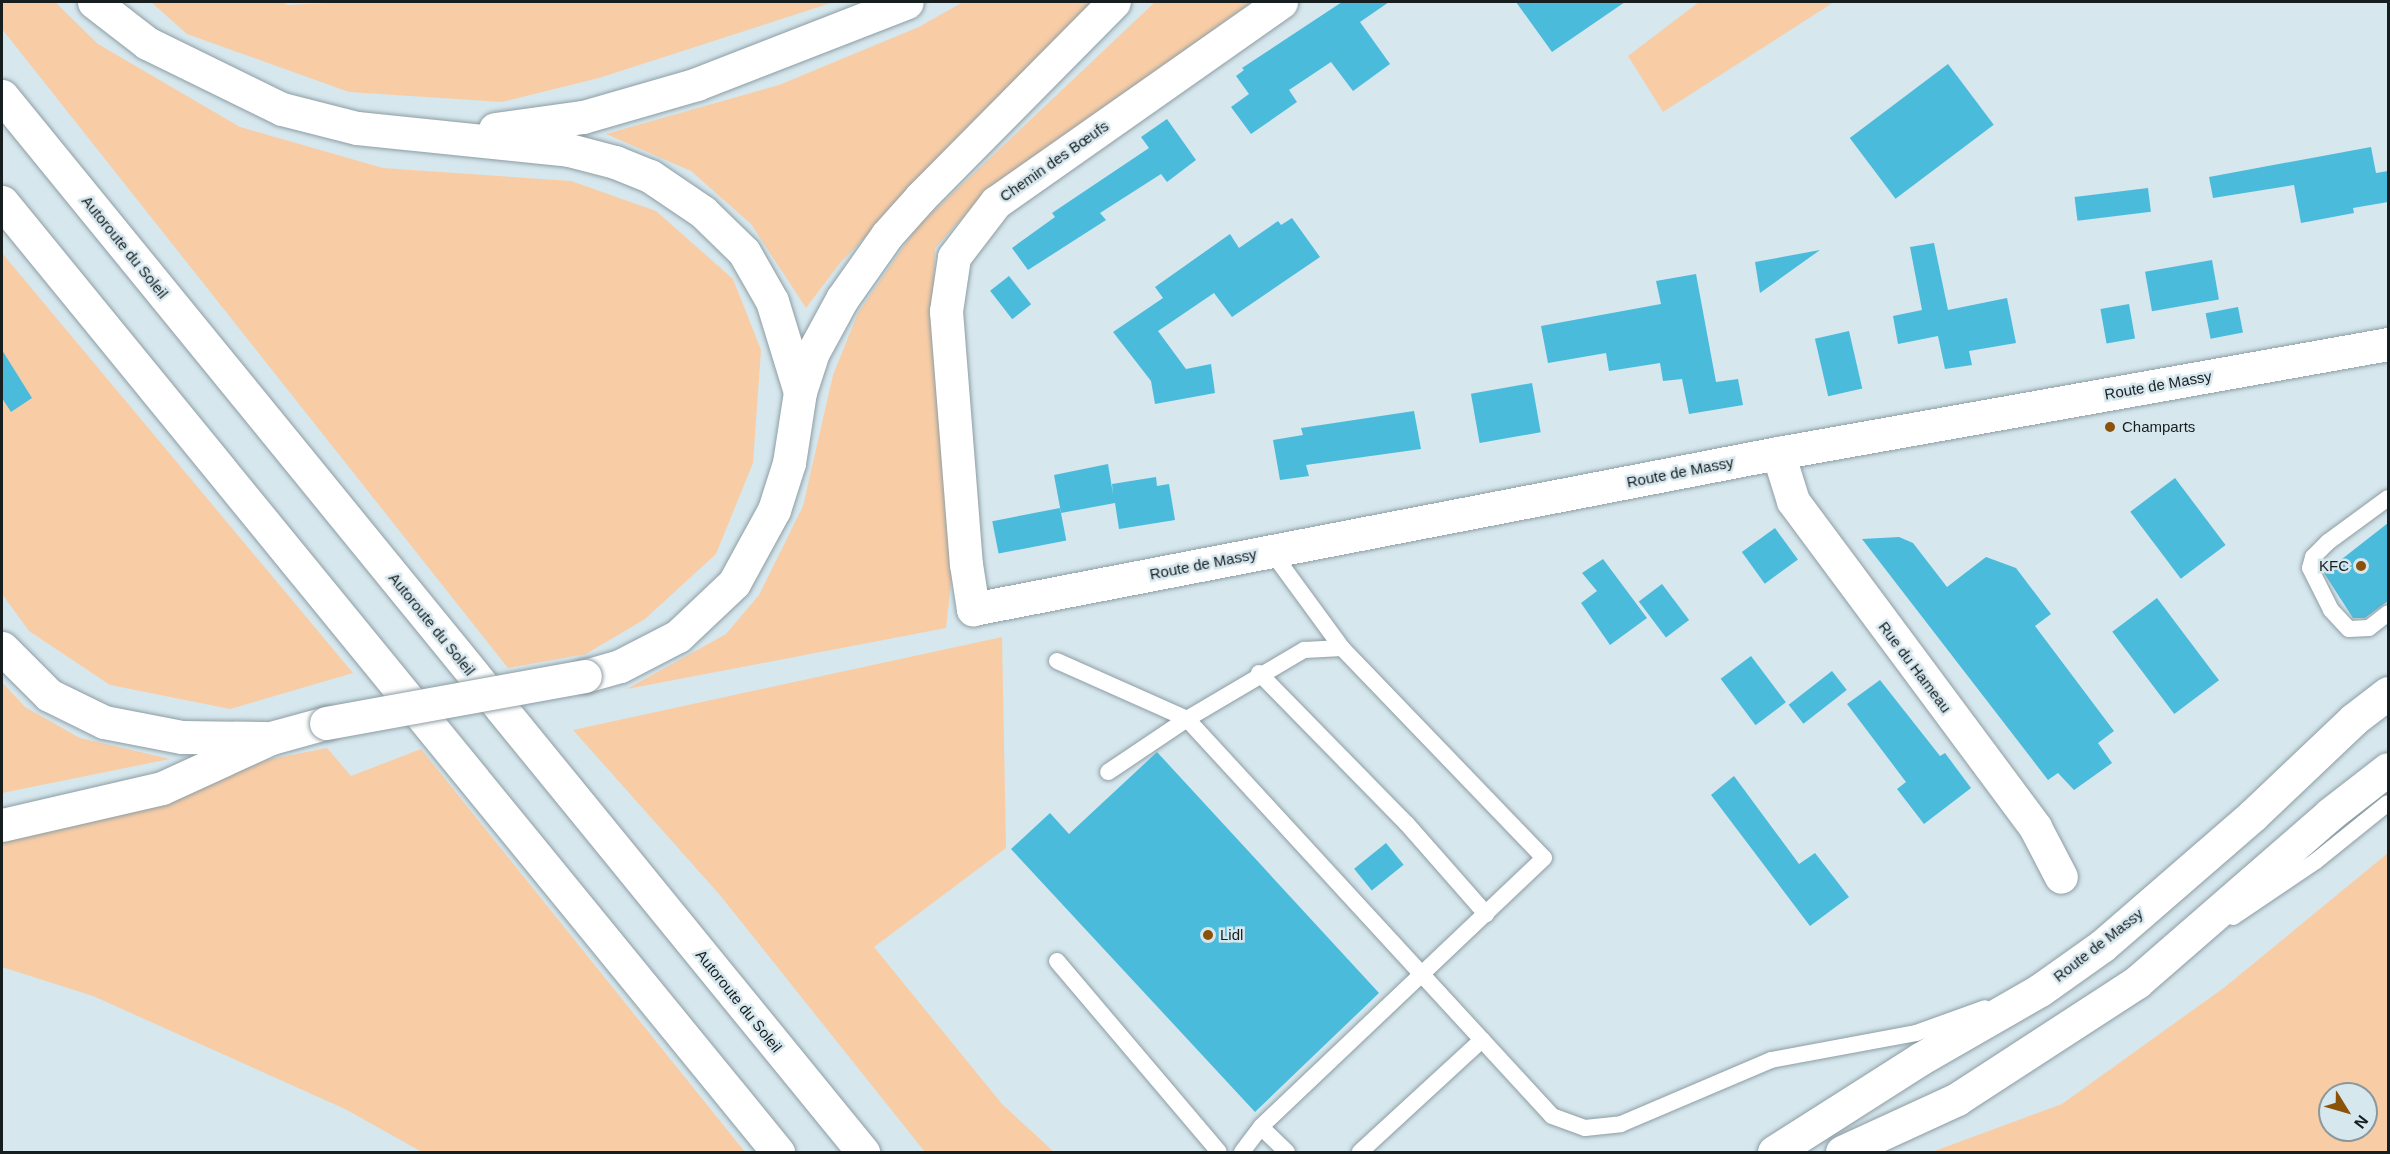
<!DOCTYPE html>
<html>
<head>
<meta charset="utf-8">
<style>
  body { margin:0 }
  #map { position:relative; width:2390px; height:1154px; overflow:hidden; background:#d6e7ee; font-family:Arial,sans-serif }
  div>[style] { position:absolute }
  .green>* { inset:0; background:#f8cda6 }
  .building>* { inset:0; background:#4bbbdc; transform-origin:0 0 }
  .roads { filter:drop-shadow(0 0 2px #8d9da3) drop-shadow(0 0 2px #8d9da3) }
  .service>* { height:16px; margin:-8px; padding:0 8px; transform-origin:8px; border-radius:8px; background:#fff }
  .minor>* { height:33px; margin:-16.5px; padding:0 16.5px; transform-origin:16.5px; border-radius:16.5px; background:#fff }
  .primary>* { height:33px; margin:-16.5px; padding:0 16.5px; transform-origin:16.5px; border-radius:16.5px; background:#fff }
  .motorway>* { height:33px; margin:-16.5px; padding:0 16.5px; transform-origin:16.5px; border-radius:16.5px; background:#fff }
  .bridges { filter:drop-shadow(0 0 2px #8d9da3) drop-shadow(0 0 2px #8d9da3) }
  .motorway-bridge>* { height:33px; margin:-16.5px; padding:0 16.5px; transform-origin:16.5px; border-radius:16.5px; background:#fff }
  .dots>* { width:16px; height:16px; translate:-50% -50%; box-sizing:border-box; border:3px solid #d6e7ee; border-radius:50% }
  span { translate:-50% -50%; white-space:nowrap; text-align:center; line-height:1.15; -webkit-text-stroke:5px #d6e7ee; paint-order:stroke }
  .street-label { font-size:15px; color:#171e20 }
  .poi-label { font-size:15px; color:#171e20 }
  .left { translate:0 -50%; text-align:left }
  .right { translate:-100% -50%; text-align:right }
  .frame { position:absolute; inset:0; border:3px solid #171e20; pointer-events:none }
  .north { position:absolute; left:2318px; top:1082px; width:60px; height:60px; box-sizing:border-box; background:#d6e7ee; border:2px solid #8a979c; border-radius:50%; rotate:127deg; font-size:16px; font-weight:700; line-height:24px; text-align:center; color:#171e20 }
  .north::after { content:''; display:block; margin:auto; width:21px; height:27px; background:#8b5209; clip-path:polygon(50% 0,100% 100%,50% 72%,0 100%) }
</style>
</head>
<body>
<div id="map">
  <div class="green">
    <div style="clip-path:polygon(2px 2px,55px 2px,98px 44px,240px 127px,383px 168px,571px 181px,656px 211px,733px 279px,761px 350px,753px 463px,716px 554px,645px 619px,586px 654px,508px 668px,2px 29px)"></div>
    <div style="clip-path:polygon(151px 2px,281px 2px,288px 5px,348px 2px,834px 2px,599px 78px,502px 102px,349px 92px,187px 34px)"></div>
    <div style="clip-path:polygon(963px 2px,1096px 2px,840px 263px,806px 308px,751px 224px,691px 171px,606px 134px,779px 85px,919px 27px)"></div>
    <div style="clip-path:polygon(1155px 2px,1251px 2px,971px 208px,935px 248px,932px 342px,952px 574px,946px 628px,627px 689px,726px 634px,759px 595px,803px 506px,833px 375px,858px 313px,917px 227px)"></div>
    <div style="clip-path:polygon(1699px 2px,1834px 2px,1663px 112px,1628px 56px)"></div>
    <div style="clip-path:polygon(2px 253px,353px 673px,230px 709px,110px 685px,29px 631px,2px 594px)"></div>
    <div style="clip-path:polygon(1002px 637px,1006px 848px,874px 947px,1002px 1104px,1054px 1152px,925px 1152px,719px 894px,573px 730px)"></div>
    <div style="clip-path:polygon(2px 682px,25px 707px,80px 738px,170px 759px,2px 793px)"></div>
    <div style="clip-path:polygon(327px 748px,351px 776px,421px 749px,745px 1152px,422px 1152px,345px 1109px,93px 996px,2px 967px,2px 837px,152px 803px,271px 759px)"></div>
    <div style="clip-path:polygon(evenodd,2388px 853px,2388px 1152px,1932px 1152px,2062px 1104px,2225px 987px,2388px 853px,2330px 1094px,2366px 1094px,2366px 1130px,2330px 1130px,2330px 1094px)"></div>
  </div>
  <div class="building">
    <div style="clip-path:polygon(1342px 2px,1389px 2px,1360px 22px,1390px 64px,1353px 91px,1331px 62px,1289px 90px,1297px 102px,1251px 134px,1231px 107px,1249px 94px,1236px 76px,1244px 70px,1242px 68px)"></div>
    <div style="clip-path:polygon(1516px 2px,1625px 2px,1552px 52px)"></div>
    <div style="left:1948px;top:64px;width:76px;height:123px;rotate:53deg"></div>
    <div style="clip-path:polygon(1167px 119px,1196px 160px,1167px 182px,1161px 174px,1100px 213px,1106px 220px,1028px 270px,1012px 248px,1055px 217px,1052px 213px,1149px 148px,1141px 137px)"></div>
    <div style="clip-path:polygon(2371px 147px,2376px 173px,2388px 171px,2388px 202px,2353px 208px,2354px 213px,2301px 223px,2294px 185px,2213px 198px,2209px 177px)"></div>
    <div style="left:2148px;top:188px;width:24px;height:74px;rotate:83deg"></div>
    <div style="clip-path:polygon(1292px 218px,1320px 257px,1232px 317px,1214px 293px,1158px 331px,1186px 369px,1211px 364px,1215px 393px,1155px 404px,1151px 381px,1113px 332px,1163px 298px,1155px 287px,1230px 234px,1239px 248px,1278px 221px,1281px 225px)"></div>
    <div style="clip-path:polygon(1934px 243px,1948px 310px,2007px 298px,2016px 343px,1969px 351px,1972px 365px,1945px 369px,1938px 336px,1898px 344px,1893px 316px,1922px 310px,1910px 247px)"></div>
    <div style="clip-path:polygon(1820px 250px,1760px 293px,1755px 262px)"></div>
    <div style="left:2212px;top:260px;width:40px;height:68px;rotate:80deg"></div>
    <div style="clip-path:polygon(1696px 274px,1716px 382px,1738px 379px,1743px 405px,1689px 414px,1682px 379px,1663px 381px,1660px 363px,1609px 371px,1606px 353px,1548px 363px,1541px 326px,1661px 304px,1656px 281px)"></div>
    <div style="left:1009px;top:276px;width:36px;height:24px;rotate:52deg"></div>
    <div style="left:2129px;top:304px;width:35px;height:29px;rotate:80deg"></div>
    <div style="left:2238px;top:307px;width:26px;height:33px;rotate:79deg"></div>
    <div style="left:1849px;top:331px;width:59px;height:35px;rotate:77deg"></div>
    <div style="clip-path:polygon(2px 350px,32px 398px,11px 412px,2px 398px)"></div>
    <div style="left:1532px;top:383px;width:50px;height:62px;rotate:80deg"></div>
    <div style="clip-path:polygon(1414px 411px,1421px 449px,1306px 465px,1309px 476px,1280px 480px,1273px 440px,1303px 435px,1301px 428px)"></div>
    <div style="clip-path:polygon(1108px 464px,1113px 494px,1112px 484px,1156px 477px,1157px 486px,1169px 484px,1175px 520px,1119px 529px,1115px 503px,1061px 513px,1054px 475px)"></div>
    <div style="left:2175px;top:478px;width:84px;height:56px;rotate:53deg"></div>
    <div style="left:1060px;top:508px;width:33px;height:69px;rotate:79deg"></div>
    <div style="clip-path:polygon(2388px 523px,2388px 601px,2365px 618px,2353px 618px,2324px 573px)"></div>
    <div style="left:1775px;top:528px;width:39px;height:41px;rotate:54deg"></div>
    <div style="clip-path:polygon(1899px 537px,1913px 543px,1947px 587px,1986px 557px,2016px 568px,2051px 614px,2035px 626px,2114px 731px,2098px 743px,2112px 763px,2074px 790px,2058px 773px,2048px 780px,1862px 539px)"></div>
    <div style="clip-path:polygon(1603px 559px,1647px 618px,1610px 645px,1581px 603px,1597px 591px,1582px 573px)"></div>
    <div style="left:1662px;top:584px;width:45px;height:29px;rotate:53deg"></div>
    <div style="left:2157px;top:598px;width:103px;height:56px;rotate:53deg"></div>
    <div style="left:1751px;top:656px;width:58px;height:38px;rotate:53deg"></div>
    <div style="left:1832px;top:671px;width:24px;height:55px;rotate:52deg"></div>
    <div style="clip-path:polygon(1880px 680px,1940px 756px,1945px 753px,1971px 788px,1924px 824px,1897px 789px,1906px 782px,1847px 704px)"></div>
    <div style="clip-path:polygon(1157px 752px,1379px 993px,1255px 1112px,1011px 849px,1050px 813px,1069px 834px)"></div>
    <div style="clip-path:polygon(1734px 776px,1799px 864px,1815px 853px,1849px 897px,1810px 926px,1711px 795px)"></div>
    <div style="left:1386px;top:843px;width:28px;height:41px;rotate:51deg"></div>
  </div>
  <div class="roads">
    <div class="service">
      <div style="left:2388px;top:498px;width:74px;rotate:143.7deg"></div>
      <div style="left:2328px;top:542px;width:21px;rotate:135deg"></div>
      <div style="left:2313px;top:557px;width:11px;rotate:105deg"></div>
      <div style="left:2310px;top:568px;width:47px;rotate:63.4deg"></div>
      <div style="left:2331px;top:610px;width:26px;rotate:47deg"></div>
      <div style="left:2349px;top:629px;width:20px;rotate:-3deg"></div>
      <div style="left:2369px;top:628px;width:24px;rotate:-38deg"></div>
      <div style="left:1271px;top:551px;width:120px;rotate:53.8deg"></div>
      <div style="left:1342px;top:648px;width:291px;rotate:46.1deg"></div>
      <div style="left:1544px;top:858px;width:390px;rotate:136.5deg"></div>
      <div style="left:1261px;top:1127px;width:36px;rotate:44deg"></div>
      <div style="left:1342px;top:648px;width:38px;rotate:177deg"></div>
      <div style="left:1304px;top:650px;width:136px;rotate:149.5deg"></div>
      <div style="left:1187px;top:719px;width:539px;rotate:47.4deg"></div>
      <div style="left:1552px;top:1116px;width:35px;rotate:20deg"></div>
      <div style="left:1585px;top:1128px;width:36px;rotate:-6deg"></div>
      <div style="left:1621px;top:1124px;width:163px;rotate:-23.1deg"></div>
      <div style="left:1771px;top:1060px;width:147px;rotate:-10.5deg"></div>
      <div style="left:1916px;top:1033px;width:73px;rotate:-19.9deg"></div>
      <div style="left:1057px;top:661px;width:142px;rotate:24deg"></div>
      <div style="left:1187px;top:719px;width:95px;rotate:146.1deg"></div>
      <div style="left:1259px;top:673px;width:211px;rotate:45.6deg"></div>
      <div style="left:1407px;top:824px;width:120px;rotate:48.7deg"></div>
      <div style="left:2233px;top:917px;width:100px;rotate:-34deg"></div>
      <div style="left:2316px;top:861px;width:92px;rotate:-38.9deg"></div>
      <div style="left:1057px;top:961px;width:250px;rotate:49.7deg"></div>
      <div style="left:1242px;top:1152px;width:31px;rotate:-53deg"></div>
      <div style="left:1360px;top:1152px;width:166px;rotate:-42.6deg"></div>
    </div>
    <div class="minor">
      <div style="left:1281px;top:2px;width:348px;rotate:144.9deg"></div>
      <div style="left:996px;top:202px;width:69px;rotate:127.4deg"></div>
      <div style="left:954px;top:257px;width:55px;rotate:98.4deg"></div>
      <div style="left:946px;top:311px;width:254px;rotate:85.5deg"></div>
      <div style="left:966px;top:564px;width:46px;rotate:81.2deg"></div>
      <div style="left:973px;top:609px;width:820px;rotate:-10.97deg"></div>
      <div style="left:1778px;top:453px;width:620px;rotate:-10.13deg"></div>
      <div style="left:1778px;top:453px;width:50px;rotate:72.6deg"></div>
      <div style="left:1793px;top:501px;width:406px;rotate:53.4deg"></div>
      <div style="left:2035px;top:827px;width:56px;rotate:62.5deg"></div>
    </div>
    <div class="primary">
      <div style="left:1774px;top:1152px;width:173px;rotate:-32.5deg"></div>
      <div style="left:1920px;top:1059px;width:138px;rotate:-29.9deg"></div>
      <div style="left:2040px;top:990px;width:76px;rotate:-35.4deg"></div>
      <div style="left:2102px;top:946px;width:200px;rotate:-40.9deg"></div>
      <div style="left:2253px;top:815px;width:139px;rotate:-43.5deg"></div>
      <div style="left:2354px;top:719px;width:43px;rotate:-37.4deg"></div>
      <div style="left:1842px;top:1152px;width:127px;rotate:-24.7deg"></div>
      <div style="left:1957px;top:1099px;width:215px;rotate:-33deg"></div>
      <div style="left:2137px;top:982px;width:256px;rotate:-41deg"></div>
      <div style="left:2330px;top:814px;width:73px;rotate:-37.8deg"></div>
    </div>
    <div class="motorway">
      <div style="left:94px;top:2px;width:67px;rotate:37.7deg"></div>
      <div style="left:147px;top:43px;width:150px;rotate:26.1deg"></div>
      <div style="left:282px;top:109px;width:77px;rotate:14.2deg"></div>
      <div style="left:357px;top:128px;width:213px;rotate:5.9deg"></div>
      <div style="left:569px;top:150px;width:48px;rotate:14.6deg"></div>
      <div style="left:615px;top:162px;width:38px;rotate:22deg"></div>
      <div style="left:650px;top:176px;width:64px;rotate:34.2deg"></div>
      <div style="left:703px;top:212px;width:57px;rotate:44.3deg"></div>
      <div style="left:744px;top:252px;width:56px;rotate:60.3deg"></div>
      <div style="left:772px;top:301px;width:95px;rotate:72.9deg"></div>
      <div style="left:2px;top:96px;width:1363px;rotate:50.81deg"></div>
      <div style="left:495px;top:129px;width:89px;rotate:-7.8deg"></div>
      <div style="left:583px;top:117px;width:119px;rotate:-16.1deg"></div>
      <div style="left:697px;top:84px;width:225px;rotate:-21.3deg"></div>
      <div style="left:2px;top:202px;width:1227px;rotate:50.76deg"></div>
      <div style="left:2px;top:648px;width:66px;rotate:45deg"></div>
      <div style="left:49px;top:695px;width:61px;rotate:26.1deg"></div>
      <div style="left:104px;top:722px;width:79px;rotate:10.9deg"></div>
      <div style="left:182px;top:737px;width:82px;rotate:0.7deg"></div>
      <div style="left:585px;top:676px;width:36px;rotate:-16deg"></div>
      <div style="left:620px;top:666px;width:65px;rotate:-27.3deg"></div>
      <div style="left:678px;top:636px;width:77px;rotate:-43.4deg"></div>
      <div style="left:734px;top:583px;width:83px;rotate:-61.3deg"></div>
      <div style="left:774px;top:510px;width:49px;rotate:-72.3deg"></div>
      <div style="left:789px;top:463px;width:72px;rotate:-81.2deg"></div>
      <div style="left:800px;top:392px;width:40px;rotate:-72deg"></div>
      <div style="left:812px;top:354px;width:63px;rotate:-61.4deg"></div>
      <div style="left:842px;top:299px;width:78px;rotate:-54.9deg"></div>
      <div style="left:887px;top:235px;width:51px;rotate:-48.2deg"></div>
      <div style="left:921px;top:197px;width:274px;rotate:-45.3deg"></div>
      <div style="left:2px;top:825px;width:164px;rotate:-13deg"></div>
      <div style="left:162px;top:788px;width:120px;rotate:-24.6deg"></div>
      <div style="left:271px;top:738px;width:57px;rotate:-15.3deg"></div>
    </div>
  </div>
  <div class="bridges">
    <div class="motorway-bridge">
      <div style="left:326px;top:723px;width:263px;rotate:-10.3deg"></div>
    </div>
  </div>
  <div class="dots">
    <div style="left:2110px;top:427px;background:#8b5209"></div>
    <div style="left:2361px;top:566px;background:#8b5209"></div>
    <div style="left:1208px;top:935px;background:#8b5209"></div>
  </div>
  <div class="street-label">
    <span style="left:1054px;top:161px;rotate:-35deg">Chemin des Bœufs</span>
    <span style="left:125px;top:247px;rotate:51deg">Autoroute du Soleil</span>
    <span style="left:2158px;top:385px;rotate:-10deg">Route de Massy</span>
    <span style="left:1680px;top:472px;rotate:-11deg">Route de Massy</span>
    <span style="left:1203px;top:564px;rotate:-11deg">Route de Massy</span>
    <span style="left:432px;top:624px;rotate:51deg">Autoroute du Soleil</span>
    <span style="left:1915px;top:667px;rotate:53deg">Rue du Hameau</span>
    <span style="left:2098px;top:945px;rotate:-38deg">Route de Massy</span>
    <span style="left:739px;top:1001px;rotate:51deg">Autoroute du Soleil</span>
  </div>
  <div class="poi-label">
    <span class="left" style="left:2122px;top:427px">Champarts</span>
    <span class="right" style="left:2349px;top:566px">KFC</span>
    <span class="left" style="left:1220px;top:935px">Lidl</span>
  </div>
  <div class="frame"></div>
  <div class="north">N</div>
</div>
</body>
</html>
